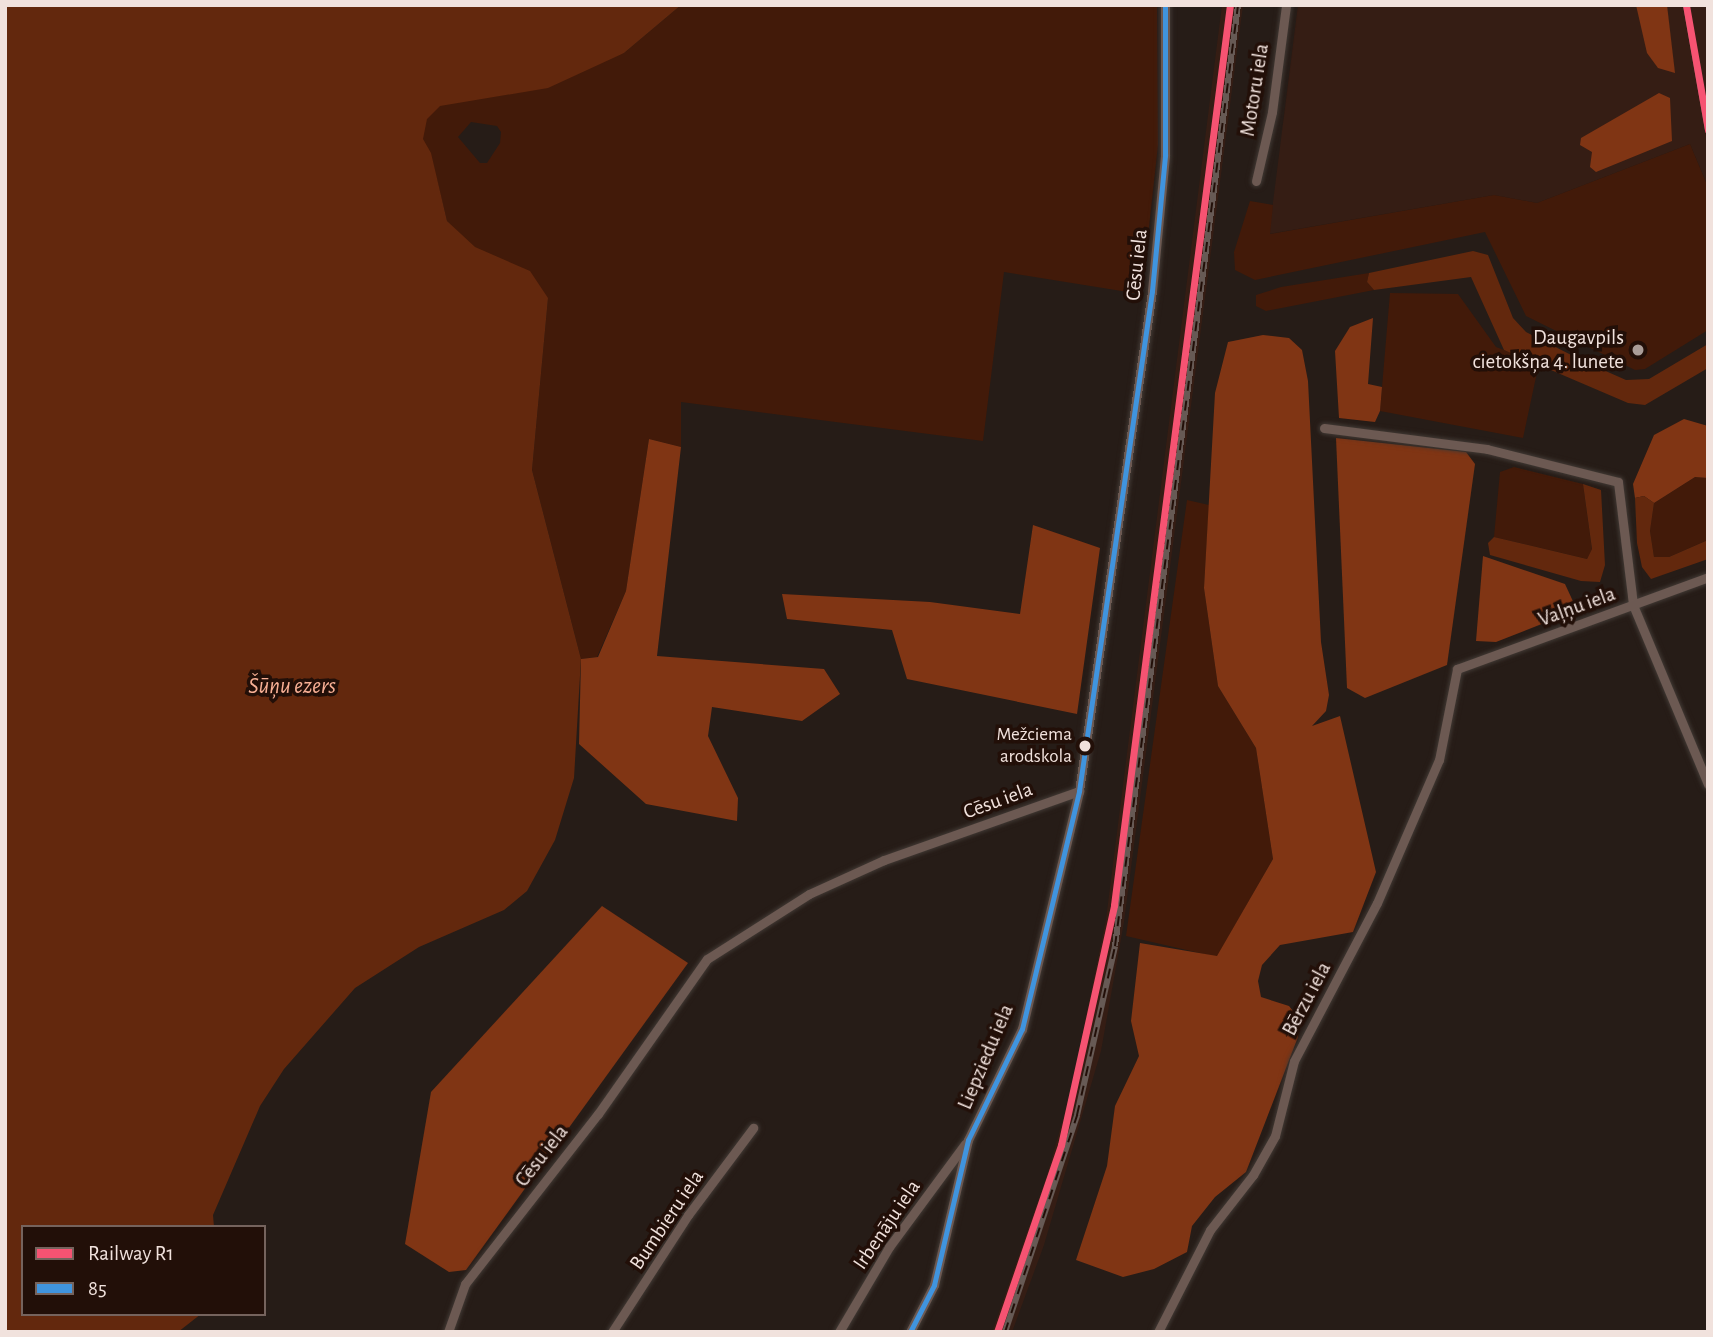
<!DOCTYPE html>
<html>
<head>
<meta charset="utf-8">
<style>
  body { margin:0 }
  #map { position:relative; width:1713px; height:1337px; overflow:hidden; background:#261c17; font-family:"Alegreya Sans",sans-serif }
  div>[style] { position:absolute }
  .built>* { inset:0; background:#351d14 }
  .green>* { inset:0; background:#421a09 }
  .forest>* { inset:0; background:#803514 }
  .water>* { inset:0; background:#63280d }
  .roads { filter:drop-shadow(0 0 2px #413934) drop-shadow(0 0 2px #413934) }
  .street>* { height:9px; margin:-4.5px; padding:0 4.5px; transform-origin:4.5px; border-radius:4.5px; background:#6c5952 }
  .rail>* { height:6px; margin-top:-3px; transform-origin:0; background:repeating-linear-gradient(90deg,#220f08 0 10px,#675a55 0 20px); box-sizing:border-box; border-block:2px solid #675a55 }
  .bus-1>* { height:5px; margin:-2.5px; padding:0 2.5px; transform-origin:2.5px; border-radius:2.5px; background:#4094de }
  .rail-1>* { height:7px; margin:-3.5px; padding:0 3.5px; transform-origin:3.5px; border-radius:3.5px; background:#f65372 }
  .dots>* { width:19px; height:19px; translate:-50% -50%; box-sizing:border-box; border:4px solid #220f08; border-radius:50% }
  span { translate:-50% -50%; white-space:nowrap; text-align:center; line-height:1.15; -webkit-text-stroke:7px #220f08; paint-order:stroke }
  .bus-label { font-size:19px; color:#f1e2dd }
  .right { translate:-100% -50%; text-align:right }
  .street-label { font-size:21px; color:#f1e2dd }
  .poi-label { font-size:21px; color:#f1e2dd }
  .water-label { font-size:23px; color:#f8b095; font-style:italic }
  .frame { position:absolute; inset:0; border:7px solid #f1e2dd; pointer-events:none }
  .legend { position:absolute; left:21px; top:1225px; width:245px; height:91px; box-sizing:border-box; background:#220f08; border:2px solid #75635d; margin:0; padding:9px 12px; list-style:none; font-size:21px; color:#f1e2dd }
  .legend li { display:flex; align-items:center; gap:14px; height:35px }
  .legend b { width:35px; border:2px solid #75635d }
</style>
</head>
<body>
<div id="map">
  <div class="built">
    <div style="clip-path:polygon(1222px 5px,1243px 5px,1124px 922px,1101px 1051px,1044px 1245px,1012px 1332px,992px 1332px,1047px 1175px,1071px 1091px,1106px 919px)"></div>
    <div style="clip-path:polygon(1298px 5px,1708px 5px,1708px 187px,1690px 144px,1537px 203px,1494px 195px,1269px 234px)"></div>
  </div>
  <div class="green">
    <div style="clip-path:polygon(evenodd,681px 5px,1157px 5px,1158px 145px,1143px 282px,1134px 293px,1004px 272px,983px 441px,681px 402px,681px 447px,649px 439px,626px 591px,597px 657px,581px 659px,532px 470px,548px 298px,499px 277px,447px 221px,437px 180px,432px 182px,418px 118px,450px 94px,624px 53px,681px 5px,471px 122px,497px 126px,501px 132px,500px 143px,487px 163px,480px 163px,458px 137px,471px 122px)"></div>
    <div style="clip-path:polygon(1690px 144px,1708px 187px,1708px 330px,1645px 369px,1635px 370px,1526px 316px,1485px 232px,1255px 280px,1235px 270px,1234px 252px,1250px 201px,1273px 205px,1270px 234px,1494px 195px,1537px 203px)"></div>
    <div style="clip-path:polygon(1369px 273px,1367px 282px,1374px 290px,1266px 311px,1256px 306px,1256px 295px,1281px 287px)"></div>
    <div style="clip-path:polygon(1390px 293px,1458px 294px,1496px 347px,1539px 363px,1523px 438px,1380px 411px)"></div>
    <div style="clip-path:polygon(1514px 467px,1583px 484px,1592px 550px,1587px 559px,1494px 537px,1500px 472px)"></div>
    <div style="clip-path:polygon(1695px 477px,1708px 478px,1708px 540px,1669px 557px,1654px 557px,1650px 531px,1654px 503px)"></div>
    <div style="clip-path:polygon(1187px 500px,1209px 505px,1204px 588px,1218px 686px,1256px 748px,1273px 859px,1217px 957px,1126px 936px)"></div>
  </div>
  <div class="forest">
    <div style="clip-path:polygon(1636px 5px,1667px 5px,1675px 73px,1658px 68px,1647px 53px)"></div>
    <div style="clip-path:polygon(1659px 93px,1670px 98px,1672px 141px,1596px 172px,1590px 167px,1592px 152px,1580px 145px,1581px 138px)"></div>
    <div style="clip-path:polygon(1373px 318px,1368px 384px,1382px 387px,1380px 411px,1375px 422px,1339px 418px,1335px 351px,1350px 327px)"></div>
    <div style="clip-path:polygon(1263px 335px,1289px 338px,1302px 350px,1308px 381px,1321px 642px,1329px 695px,1326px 711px,1312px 726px,1340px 716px,1376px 872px,1353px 932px,1280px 945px,1262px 965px,1258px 981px,1261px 997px,1289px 1006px,1299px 1019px,1298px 1037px,1246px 1172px,1215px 1197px,1192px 1226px,1187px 1252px,1154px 1269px,1123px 1277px,1076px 1260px,1107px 1166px,1115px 1106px,1139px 1056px,1131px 1021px,1140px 943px,1217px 956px,1273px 859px,1256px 748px,1218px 686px,1204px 588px,1215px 393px,1228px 342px)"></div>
    <div style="clip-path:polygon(1684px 419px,1708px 426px,1708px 478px,1695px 477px,1654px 503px,1644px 496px,1635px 498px,1633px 484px,1654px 435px)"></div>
    <div style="clip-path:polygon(1336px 438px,1466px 452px,1475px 464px,1447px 665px,1365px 698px,1347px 688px)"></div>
    <div style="clip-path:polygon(649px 439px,681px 447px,657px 656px,824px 669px,840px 694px,802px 721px,712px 707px,708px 736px,738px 798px,737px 821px,646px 804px,579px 744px,581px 659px,598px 657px,626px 591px)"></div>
    <div style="clip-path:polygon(1033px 525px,1100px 548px,1077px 714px,907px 679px,892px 630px,787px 619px,782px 594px,930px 602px,1020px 614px)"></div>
    <div style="clip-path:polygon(1483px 556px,1565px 584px,1577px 610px,1496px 642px,1476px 641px)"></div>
    <div style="clip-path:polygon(602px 906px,688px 963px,466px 1270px,449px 1272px,405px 1244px,431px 1092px)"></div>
  </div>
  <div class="water">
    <div style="clip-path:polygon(5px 5px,681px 5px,624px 53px,548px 88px,440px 106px,427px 119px,423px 139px,431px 153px,447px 221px,475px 247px,530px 271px,548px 298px,532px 470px,581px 659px,574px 778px,555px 840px,527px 891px,504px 910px,419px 947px,355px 988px,284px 1069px,260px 1106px,213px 1215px,214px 1227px,23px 1227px,23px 1314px,201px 1314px,178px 1332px,5px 1332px)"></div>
    <div style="clip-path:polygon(1473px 251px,1488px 255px,1513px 318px,1526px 332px,1583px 361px,1626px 380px,1649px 379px,1708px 344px,1708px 368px,1645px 405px,1628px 403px,1504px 350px,1471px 277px,1374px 290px,1367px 282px,1369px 273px)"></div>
    <div style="clip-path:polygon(1583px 484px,1601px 490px,1605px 565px,1600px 582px,1581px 581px,1490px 555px,1488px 543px,1494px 537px,1587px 559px,1592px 549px)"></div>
    <div style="clip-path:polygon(1644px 496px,1654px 503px,1650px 531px,1654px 557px,1669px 557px,1708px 540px,1708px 559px,1651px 579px,1642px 567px,1637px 543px,1635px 498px)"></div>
  </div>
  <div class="roads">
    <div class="street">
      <div style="left:1256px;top:181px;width:71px;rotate:-76.9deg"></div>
      <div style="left:1272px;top:112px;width:108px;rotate:-82.5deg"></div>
      <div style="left:1324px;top:428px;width:164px;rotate:7.3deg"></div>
      <div style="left:1487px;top:449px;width:135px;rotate:14.1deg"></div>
      <div style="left:1618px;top:482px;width:124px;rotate:83deg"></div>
      <div style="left:1633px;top:605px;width:194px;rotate:67.3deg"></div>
      <div style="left:448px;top:1332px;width:51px;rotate:-70.5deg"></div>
      <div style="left:465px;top:1284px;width:216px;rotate:-52deg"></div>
      <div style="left:598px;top:1114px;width:189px;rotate:-54.9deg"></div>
      <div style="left:707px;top:959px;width:121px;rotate:-32.5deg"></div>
      <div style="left:809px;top:894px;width:82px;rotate:-24.4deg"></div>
      <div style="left:884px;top:860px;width:207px;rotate:-19.5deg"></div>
      <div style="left:612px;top:1332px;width:140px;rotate:-57deg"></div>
      <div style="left:688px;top:1215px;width:109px;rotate:-53.2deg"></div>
      <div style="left:839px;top:1332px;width:99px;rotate:-59.5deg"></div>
      <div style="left:889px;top:1247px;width:128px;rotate:-53.6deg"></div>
      <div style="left:910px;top:1332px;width:53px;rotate:-62.9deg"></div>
      <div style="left:934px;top:1285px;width:149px;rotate:-76.8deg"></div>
      <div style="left:968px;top:1140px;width:123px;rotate:-64.1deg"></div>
      <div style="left:1022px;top:1029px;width:245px;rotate:-76.5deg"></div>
      <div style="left:1079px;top:791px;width:505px;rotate:-81.69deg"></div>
      <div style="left:1152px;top:291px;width:137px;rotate:-84.5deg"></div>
      <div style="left:1165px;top:155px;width:150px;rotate:-90deg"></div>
      <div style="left:1158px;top:1332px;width:114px;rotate:-63deg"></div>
      <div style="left:1210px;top:1230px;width:70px;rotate:-52deg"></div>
      <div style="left:1253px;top:1175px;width:45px;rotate:-60.6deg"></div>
      <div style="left:1275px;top:1136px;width:77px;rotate:-75.8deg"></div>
      <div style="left:1294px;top:1061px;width:178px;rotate:-62.3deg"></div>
      <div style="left:1377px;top:903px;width:156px;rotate:-66.6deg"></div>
      <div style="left:1439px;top:760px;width:93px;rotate:-78.8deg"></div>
      <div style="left:1457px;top:669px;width:267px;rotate:-20.1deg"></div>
    </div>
  </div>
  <div class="rail">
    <div style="left:1686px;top:5px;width:127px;rotate:80deg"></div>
    <div style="left:1005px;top:1332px;width:229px;rotate:-71.6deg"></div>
    <div style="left:1077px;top:1115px;width:173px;rotate:-77.3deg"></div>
    <div style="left:1115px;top:946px;width:949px;rotate:-82.55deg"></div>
  </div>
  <div class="bus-1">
    <div style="left:910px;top:1332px;width:53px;rotate:-62.9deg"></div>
    <div style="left:934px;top:1285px;width:149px;rotate:-76.8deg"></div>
    <div style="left:968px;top:1140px;width:123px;rotate:-64.1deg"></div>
    <div style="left:1022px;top:1029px;width:245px;rotate:-76.5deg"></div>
    <div style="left:1079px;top:791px;width:505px;rotate:-81.69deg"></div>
    <div style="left:1152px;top:291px;width:137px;rotate:-84.5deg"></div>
    <div style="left:1165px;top:155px;width:150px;rotate:-90deg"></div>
  </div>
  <div class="rail-1">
    <div style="left:1686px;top:5px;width:127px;rotate:80deg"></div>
    <div style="left:997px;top:1332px;width:198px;rotate:-71.1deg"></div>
    <div style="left:1061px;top:1145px;width:246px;rotate:-77.5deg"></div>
    <div style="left:1114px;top:905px;width:907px;rotate:-82.66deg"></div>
  </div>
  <div class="dots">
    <div style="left:1638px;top:350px;background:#aa9d98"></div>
    <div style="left:1085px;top:746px;background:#f1e2dd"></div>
  </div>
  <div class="bus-label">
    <span class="right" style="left:1072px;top:746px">Mežciema<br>arodskola</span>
  </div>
  <div class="street-label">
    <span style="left:1255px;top:90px;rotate:-81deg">Motoru iela</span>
    <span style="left:1137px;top:265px;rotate:-84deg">Cēsu iela</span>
    <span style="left:1577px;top:607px;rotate:-20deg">Vaļņu iela</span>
    <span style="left:998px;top:801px;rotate:-20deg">Cēsu iela</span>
    <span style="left:1307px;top:999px;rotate:-62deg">Bērzu iela</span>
    <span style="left:986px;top:1057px;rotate:-67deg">Liepziedu iela</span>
    <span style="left:542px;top:1156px;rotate:-52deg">Cēsu iela</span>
    <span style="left:667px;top:1220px;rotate:-56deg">Bumbieru iela</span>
    <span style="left:887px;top:1225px;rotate:-56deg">Irbenāju iela</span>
  </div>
  <div class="poi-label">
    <span class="right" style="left:1624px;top:350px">Daugavpils<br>cietokšņa 4. lunete</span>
  </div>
  <div class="water-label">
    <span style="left:292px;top:687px">Šūņu ezers</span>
  </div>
  <div class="frame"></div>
  <ul class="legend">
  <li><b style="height:9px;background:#f65372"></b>Railway R1</li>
  <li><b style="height:9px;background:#4094de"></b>85</li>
  </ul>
</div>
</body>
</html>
